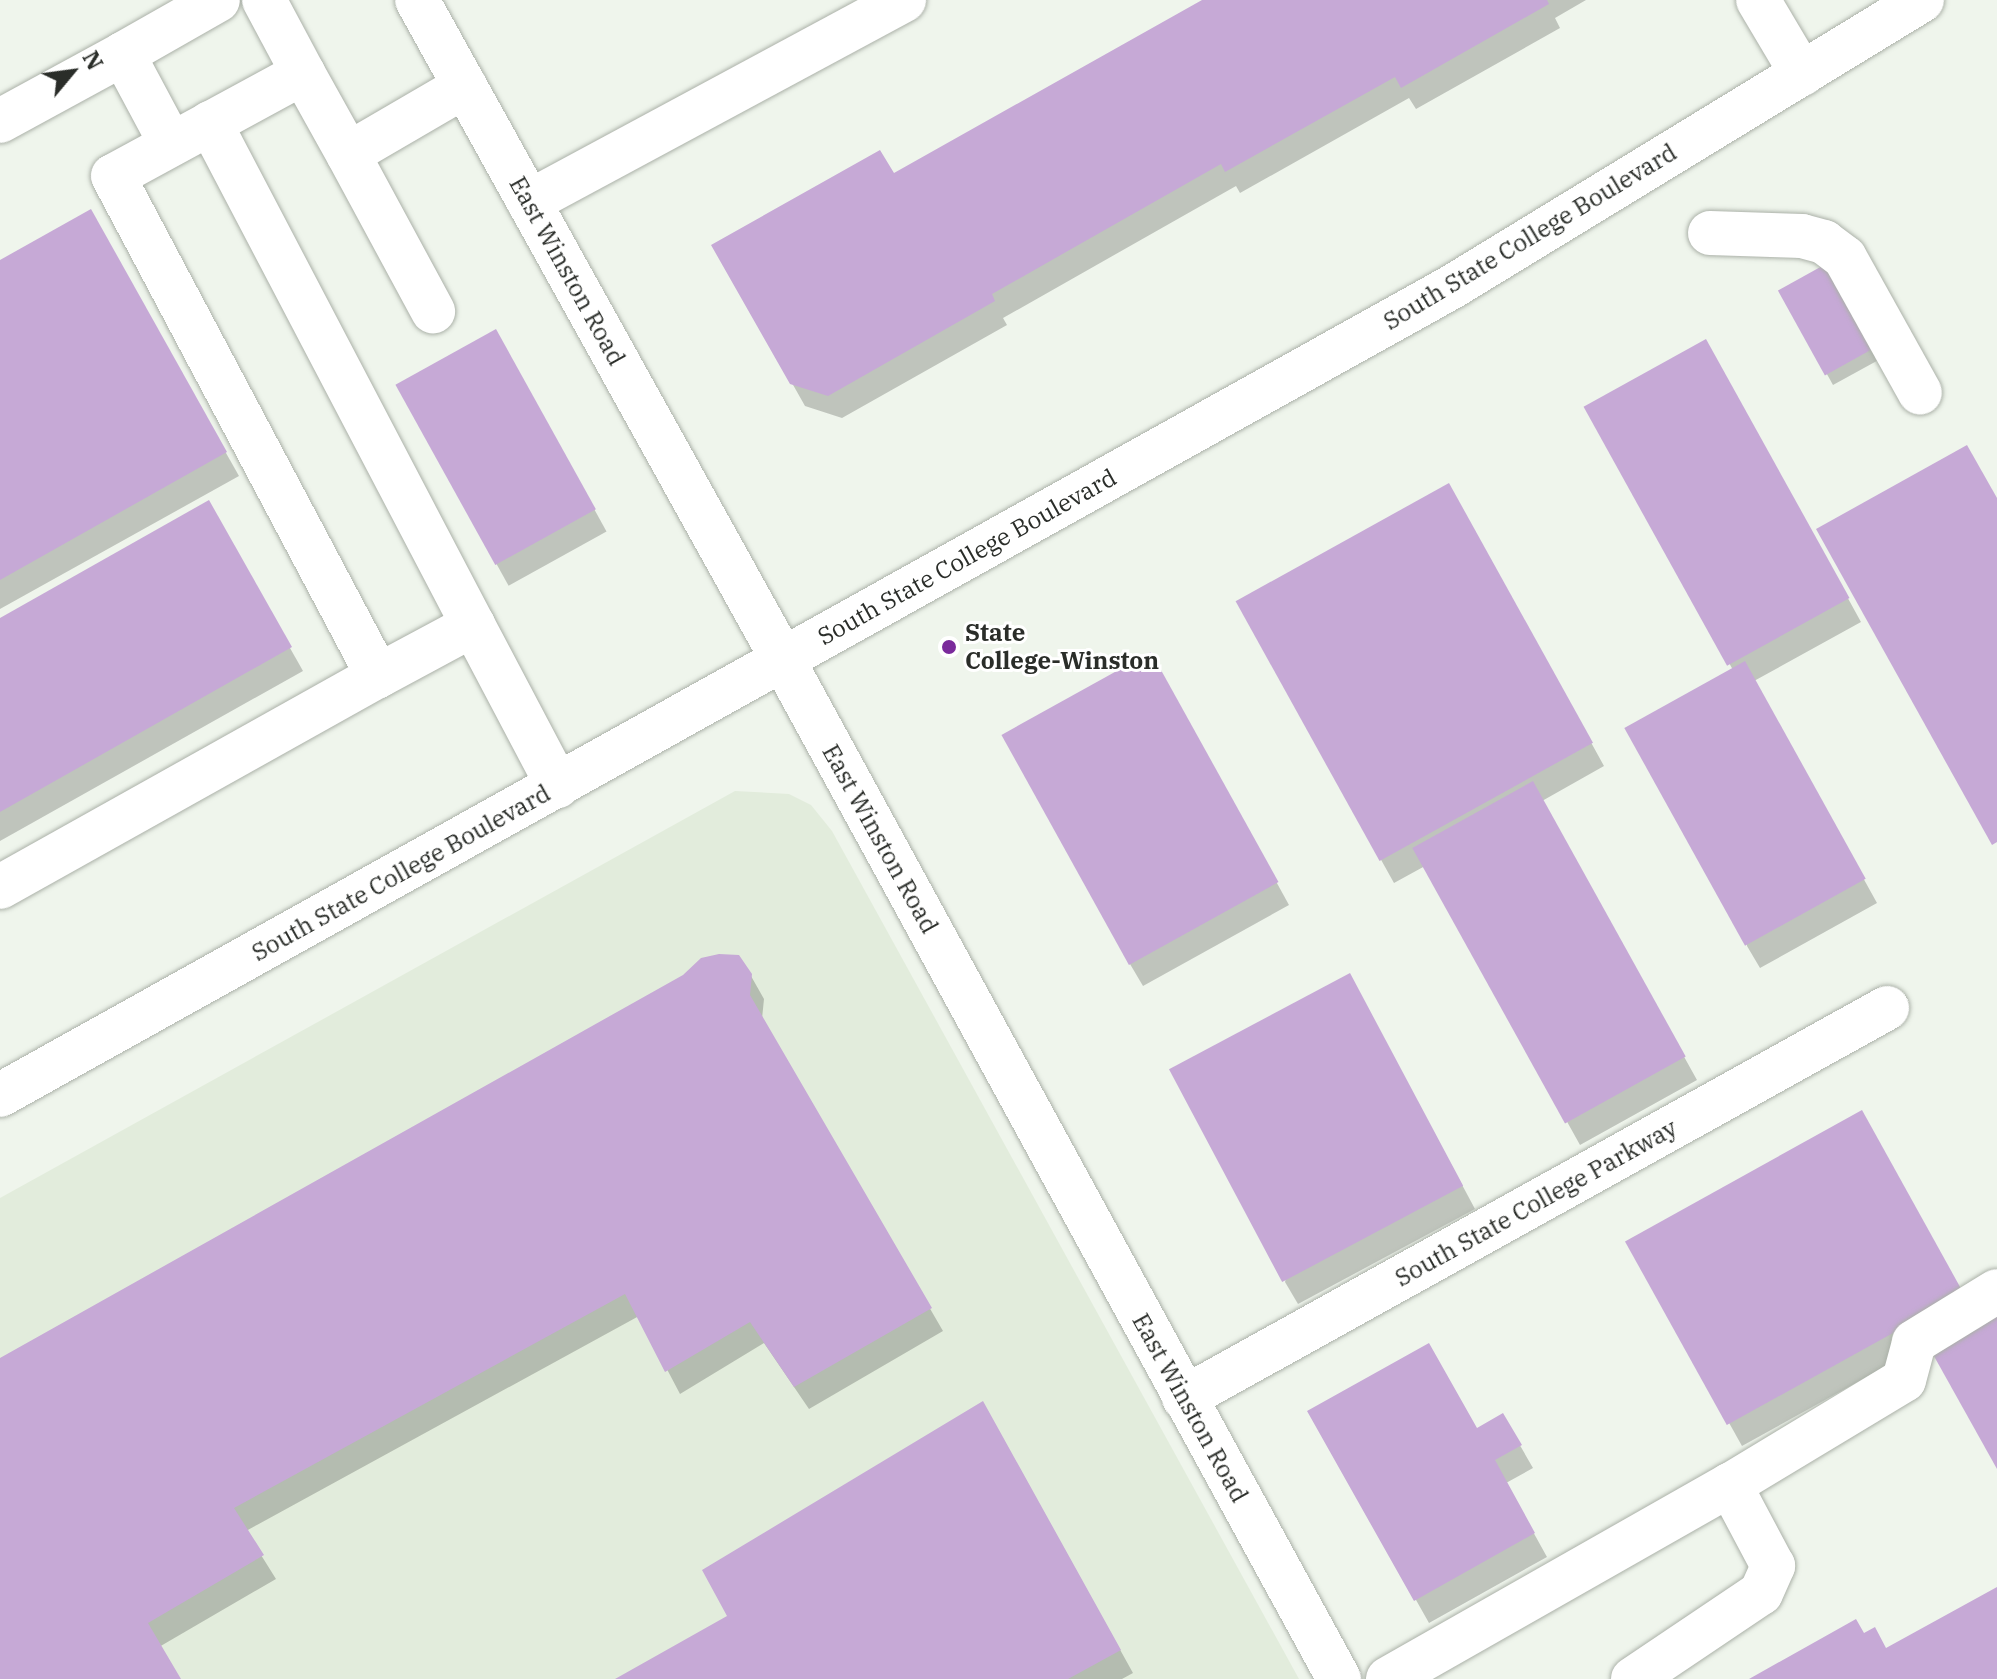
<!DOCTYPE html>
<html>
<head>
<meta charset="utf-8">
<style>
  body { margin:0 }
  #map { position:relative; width:1997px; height:1679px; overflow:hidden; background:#eff5ec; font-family:"IBM Plex Serif",serif }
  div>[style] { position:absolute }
  .built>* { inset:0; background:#e2ecdc }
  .shadow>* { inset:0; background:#0003; transform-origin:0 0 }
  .building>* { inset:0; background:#c6a9d6; transform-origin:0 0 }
  .roads { filter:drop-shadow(0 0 2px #abb1a8) drop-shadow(0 0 2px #abb1a8) }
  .minor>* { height:44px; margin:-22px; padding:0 22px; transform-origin:22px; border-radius:22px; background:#fff }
  .major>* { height:44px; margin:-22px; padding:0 22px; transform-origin:22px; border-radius:22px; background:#fff }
  .dots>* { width:22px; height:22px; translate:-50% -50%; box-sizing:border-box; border:4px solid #fff; border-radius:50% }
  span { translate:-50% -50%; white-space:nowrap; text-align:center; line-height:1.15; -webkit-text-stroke:6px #fff; paint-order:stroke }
  .street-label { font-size:24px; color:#2a2d29 }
  .poi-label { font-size:24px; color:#2a2d29; font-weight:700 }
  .left { translate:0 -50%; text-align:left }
  .north { position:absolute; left:32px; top:32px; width:80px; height:80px; -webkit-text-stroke:6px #fff; paint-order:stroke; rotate:61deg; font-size:22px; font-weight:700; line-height:32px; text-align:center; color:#2a2d29 }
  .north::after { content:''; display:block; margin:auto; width:28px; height:36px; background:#2a2d29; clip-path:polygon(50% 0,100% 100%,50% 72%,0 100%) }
</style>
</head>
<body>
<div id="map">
  <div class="built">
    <div style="clip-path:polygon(735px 791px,789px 794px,811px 805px,832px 831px,1299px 1679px,0 1679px,0 1198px)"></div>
  </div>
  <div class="shadow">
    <div style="clip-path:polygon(1207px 0,1586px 0,1555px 18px,1560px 28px,1416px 109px,1409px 98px,1240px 193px,1236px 186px,1003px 318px,1007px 325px,842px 418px,805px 406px,714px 245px,893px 176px)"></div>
    <div style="clip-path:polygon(90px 212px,239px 476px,0 609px,0 262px)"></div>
    <div style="clip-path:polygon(1781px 291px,1884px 357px,1833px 385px)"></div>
    <div style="left:496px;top:332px;width:228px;height:112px;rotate:61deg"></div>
    <div style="clip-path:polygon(1719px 364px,1861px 622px,1754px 681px,1877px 903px,1760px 968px,1747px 946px,1733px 670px,1587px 407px)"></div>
    <div style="clip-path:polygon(208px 503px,303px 671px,0 841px,0 620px)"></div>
    <div style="clip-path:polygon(1462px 508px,1604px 766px,1542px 801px,1697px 1080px,1580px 1145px,1425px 866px,1394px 883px,1238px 603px)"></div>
    <div style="clip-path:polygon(1163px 677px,1289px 905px,1143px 986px,1130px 964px)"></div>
    <div style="clip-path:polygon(751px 976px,764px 999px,762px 1019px,943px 1331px,809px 1409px,764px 1343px,680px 1394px,639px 1316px,246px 1531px,276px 1579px,159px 1647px,179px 1679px,0 1679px,0 1361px)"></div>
    <div style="clip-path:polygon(1362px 998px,1475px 1209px,1298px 1304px,1285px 1282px)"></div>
    <div style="clip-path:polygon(1628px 1242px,1975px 1317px,1742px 1446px)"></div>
    <div style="clip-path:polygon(1310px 1412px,1477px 1431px,1503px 1416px,1533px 1468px,1506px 1483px,1547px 1557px,1429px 1623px)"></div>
    <div style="clip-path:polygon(996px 1426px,1133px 1673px,1122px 1679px,619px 1679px,729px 1617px)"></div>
  </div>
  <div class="building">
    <div style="clip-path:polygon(1202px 0,1547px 0,1549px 4px,1401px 88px,1395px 77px,1225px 172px,1221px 164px,992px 294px,995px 301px,828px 396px,790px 384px,711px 245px,880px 150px,894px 173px)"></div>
    <div style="clip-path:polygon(91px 209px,227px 452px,0 580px,0 260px)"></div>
    <div style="left:1833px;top:260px;width:97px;height:63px;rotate:61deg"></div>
    <div style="left:496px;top:329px;width:206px;height:115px;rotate:61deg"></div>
    <div style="left:1706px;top:339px;width:296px;height:140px;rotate:61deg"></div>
    <div style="clip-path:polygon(1967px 445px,1997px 498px,1997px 842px,1992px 845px,1816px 529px)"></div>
    <div style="left:1449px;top:483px;width:297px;height:244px;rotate:61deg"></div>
    <div style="clip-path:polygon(209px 500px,292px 647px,0 812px,0 618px)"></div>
    <div style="left:1151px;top:652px;width:263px;height:171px;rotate:61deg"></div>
    <div style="left:1745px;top:661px;width:249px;height:138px;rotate:61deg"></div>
    <div style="left:1533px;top:781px;width:315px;height:138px;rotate:61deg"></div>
    <div style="clip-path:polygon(719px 954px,739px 955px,752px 974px,750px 995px,932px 1308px,794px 1387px,750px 1322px,665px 1372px,625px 1294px,234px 1508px,264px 1555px,148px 1623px,181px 1679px,0 1679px,0 1358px,683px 975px,701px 958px)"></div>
    <div style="left:1350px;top:973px;width:241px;height:205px;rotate:62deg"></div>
    <div style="left:1862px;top:1110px;width:210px;height:271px;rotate:61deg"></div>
    <div style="clip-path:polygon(1997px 1312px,1997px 1469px,1930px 1349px)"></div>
    <div style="clip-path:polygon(1429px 1343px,1477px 1428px,1503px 1413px,1522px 1445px,1495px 1460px,1535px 1533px,1414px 1601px,1307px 1411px)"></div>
    <div style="clip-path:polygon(983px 1401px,1121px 1650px,1068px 1679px,615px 1679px,727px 1616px,702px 1570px)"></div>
    <div style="clip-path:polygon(1997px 1587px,1997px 1679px,1749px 1679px,1856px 1619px,1864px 1633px,1875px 1627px,1886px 1648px)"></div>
  </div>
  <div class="roads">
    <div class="minor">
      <div style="left:264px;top:0;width:83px;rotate:61.9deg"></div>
      <div style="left:417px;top:0;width:755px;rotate:60.99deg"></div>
      <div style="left:783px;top:660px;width:1161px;rotate:61.38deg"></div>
      <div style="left:1758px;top:0;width:86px;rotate:59.3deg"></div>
      <div style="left:465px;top:86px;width:135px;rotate:149.8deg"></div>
      <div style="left:348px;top:154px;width:93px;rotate:-119.1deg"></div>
      <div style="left:303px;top:73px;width:216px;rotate:151.5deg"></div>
      <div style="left:113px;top:176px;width:566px;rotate:62.08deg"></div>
      <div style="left:378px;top:676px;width:108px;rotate:-28.2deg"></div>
      <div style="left:473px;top:625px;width:182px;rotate:62.2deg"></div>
      <div style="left:0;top:121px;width:140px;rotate:-28.6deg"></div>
      <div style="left:210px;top:123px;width:567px;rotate:62.35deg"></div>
      <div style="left:171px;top:144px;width:102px;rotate:-118.1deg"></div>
      <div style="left:123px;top:54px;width:109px;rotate:-29.6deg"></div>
      <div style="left:348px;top:154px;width:179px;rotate:61.6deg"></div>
      <div style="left:529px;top:202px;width:426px;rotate:-28.3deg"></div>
      <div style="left:1710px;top:233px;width:92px;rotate:1.9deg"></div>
      <div style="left:1802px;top:236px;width:23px;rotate:15deg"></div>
      <div style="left:1824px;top:242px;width:26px;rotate:37deg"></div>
      <div style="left:1845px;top:258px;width:154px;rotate:60.9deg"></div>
      <div style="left:0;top:887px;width:433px;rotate:-29.2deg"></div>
      <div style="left:1184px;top:1398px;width:804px;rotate:-29.02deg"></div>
      <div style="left:1388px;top:1679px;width:393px;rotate:-29.6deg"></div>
      <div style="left:1730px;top:1485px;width:203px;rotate:-31.1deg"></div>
      <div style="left:1904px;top:1380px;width:39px;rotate:-75deg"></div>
      <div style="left:1914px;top:1342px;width:97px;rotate:-31.6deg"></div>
      <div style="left:1633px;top:1679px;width:154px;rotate:-33.9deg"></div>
      <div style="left:1761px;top:1593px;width:30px;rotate:-66deg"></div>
      <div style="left:1773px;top:1566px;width:92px;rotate:-118deg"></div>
    </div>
    <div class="major">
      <div style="left:0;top:1095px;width:1665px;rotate:-29.1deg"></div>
      <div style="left:1455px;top:285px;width:547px;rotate:-31.39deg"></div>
    </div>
  </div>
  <div class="dots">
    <div style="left:949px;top:647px;background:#7a2a9b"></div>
  </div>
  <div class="street-label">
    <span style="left:1530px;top:237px;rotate:-31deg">South State College Boulevard</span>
    <span style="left:567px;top:271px;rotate:61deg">East Winston Road</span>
    <span style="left:967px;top:557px;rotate:-29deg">South State College Boulevard</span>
    <span style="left:880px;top:839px;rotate:61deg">East Winston Road</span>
    <span style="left:401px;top:873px;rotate:-29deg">South State College Boulevard</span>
    <span style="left:1536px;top:1203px;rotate:-29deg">South State College Parkway</span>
    <span style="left:1190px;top:1408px;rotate:61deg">East Winston Road</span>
  </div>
  <div class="poi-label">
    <span class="left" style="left:965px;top:647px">State<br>College-Winston</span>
  </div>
  <div class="north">N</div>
</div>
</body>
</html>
